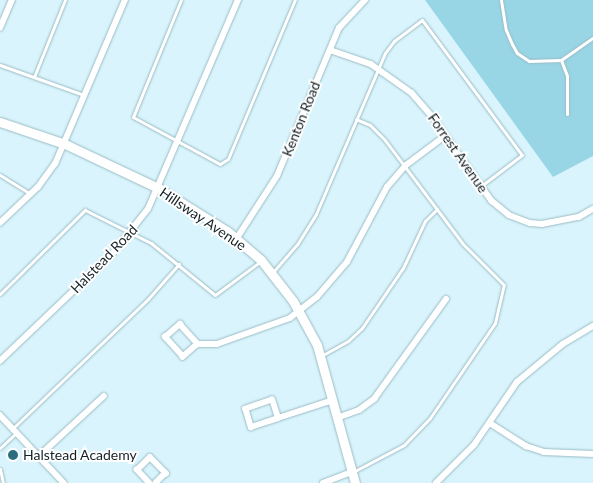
<!DOCTYPE html>
<html>
<head>
<meta charset="utf-8">
<style>
  body { margin:0 }
  #map { position:relative; width:593px; height:483px; overflow:hidden; background:#d9f4fc; font-family:Lato,sans-serif }
  div>[style] { position:absolute }
  .green>* { inset:0; background:#98d6e6 }
  .roads { filter:drop-shadow(0 0 1px #9abcc5) drop-shadow(0 0 1px #9abcc5) }
  .lane>* { height:3px; margin:-1.5px; padding:0 1.5px; transform-origin:1.5px; border-radius:1.5px; background:#fff }
  .street>* { height:5.5px; margin:-2.75px; padding:0 2.75px; transform-origin:2.75px; border-radius:2.75px; background:#fff }
  .secondary>* { height:9px; margin:-4.5px; padding:0 4.5px; transform-origin:4.5px; border-radius:4.5px; background:#fff }
  .dots>* { width:14px; height:14px; translate:-50% -50%; box-sizing:border-box; border:2px solid #fff; border-radius:50% }
  span { translate:-50% -50%; white-space:nowrap; text-align:center; line-height:1.15; -webkit-text-stroke:4px #fff; paint-order:stroke }
  .street-label { font-size:14px; color:#132024 }
  .poi-label { font-size:14px; color:#132024 }
  .left { translate:0 -50%; text-align:left }
</style>
</head>
<body>
<div id="map">
  <div class="green">
    <div style="clip-path:polygon(425px 0,593px 0,593px 156px,553px 177px)"></div>
  </div>
  <div class="roads">
    <div class="lane">
      <div style="left:181px;top:0;width:126px;rotate:112.3deg"></div>
      <div style="left:133px;top:117px;width:99px;rotate:28.4deg"></div>
      <div style="left:220px;top:164px;width:9px;rotate:-32deg"></div>
      <div style="left:228px;top:159px;width:173px;rotate:-67.2deg"></div>
      <div style="left:501px;top:0;width:30px;rotate:81deg"></div>
      <div style="left:506px;top:30px;width:15px;rotate:67deg"></div>
      <div style="left:512px;top:44px;width:10px;rotate:61deg"></div>
      <div style="left:517px;top:53px;width:14px;rotate:34deg"></div>
      <div style="left:529px;top:61px;width:32px;rotate:-2deg"></div>
      <div style="left:561px;top:60px;width:39px;rotate:-35deg"></div>
      <div style="left:561px;top:60px;width:17px;rotate:69deg"></div>
      <div style="left:567px;top:76px;width:38px;rotate:90deg"></div>
      <div style="left:0;top:65px;width:89px;rotate:19.7deg"></div>
      <div style="left:34px;top:77px;width:83px;rotate:-68.1deg"></div>
      <div style="left:0;top:175px;width:36px;rotate:32deg"></div>
      <div style="left:273px;top:272px;width:38px;rotate:-49deg"></div>
      <div style="left:298px;top:243px;width:34px;rotate:-58deg"></div>
      <div style="left:316px;top:214px;width:175px;rotate:-66.8deg"></div>
      <div style="left:385px;top:53px;width:15px;rotate:-53deg"></div>
      <div style="left:394px;top:41px;width:35px;rotate:-37deg"></div>
      <div style="left:422px;top:20px;width:168px;rotate:53.5deg"></div>
      <div style="left:522px;top:155px;width:51px;rotate:142.9deg"></div>
      <div style="left:0;top:294px;width:120px;rotate:-44.7deg"></div>
      <div style="left:85px;top:210px;width:74px;rotate:26.6deg"></div>
      <div style="left:151px;top:243px;width:82px;rotate:39.1deg"></div>
      <div style="left:215px;top:295px;width:57px;rotate:-36.5deg"></div>
      <div style="left:321px;top:356px;width:31px;rotate:-29deg"></div>
      <div style="left:348px;top:341px;width:19px;rotate:-43deg"></div>
      <div style="left:362px;top:328px;width:73px;rotate:-55.7deg"></div>
      <div style="left:403px;top:268px;width:52px;rotate:-64.9deg"></div>
      <div style="left:425px;top:221px;width:17px;rotate:-45deg"></div>
      <div style="left:13px;top:428px;width:187px;rotate:-43.7deg"></div>
      <div style="left:148px;top:299px;width:47px;rotate:-48.5deg"></div>
      <div style="left:0;top:448px;width:22px;rotate:-43deg"></div>
      <div style="left:0;top:469px;width:14px;rotate:78deg"></div>
      <div style="left:353px;top:472px;width:58px;rotate:-27.9deg"></div>
      <div style="left:404px;top:445px;width:37px;rotate:-46deg"></div>
      <div style="left:430px;top:418px;width:115px;rotate:-55.6deg"></div>
      <div style="left:495px;top:323px;width:39px;rotate:-77deg"></div>
      <div style="left:504px;top:285px;width:58px;rotate:-135deg"></div>
      <div style="left:463px;top:244px;width:130px;rotate:-126.9deg"></div>
      <div style="left:385px;top:140px;width:21px;rotate:-135deg"></div>
      <div style="left:370px;top:125px;width:15px;rotate:-157deg"></div>
    </div>
    <div class="street">
      <div style="left:0;top:28px;width:30px;rotate:-67deg"></div>
      <div style="left:330px;top:50px;width:43px;rotate:18.9deg"></div>
      <div style="left:371px;top:64px;width:50px;rotate:35.3deg"></div>
      <div style="left:412px;top:93px;width:30px;rotate:49deg"></div>
      <div style="left:432px;top:116px;width:104px;rotate:54.8deg"></div>
      <div style="left:492px;top:201px;width:22px;rotate:39deg"></div>
      <div style="left:509px;top:215px;width:22px;rotate:21deg"></div>
      <div style="left:530px;top:223px;width:12px;rotate:5deg"></div>
      <div style="left:542px;top:224px;width:38px;rotate:-11deg"></div>
      <div style="left:579px;top:217px;width:16px;rotate:-30deg"></div>
      <div style="left:0;top:223px;width:52px;rotate:-43.5deg"></div>
      <div style="left:38px;top:187px;width:29px;rotate:-54deg"></div>
      <div style="left:55px;top:164px;width:178px;rotate:-66.9deg"></div>
      <div style="left:237px;top:238px;width:74px;rotate:-57.2deg"></div>
      <div style="left:277px;top:176px;width:160px;rotate:-67.3deg"></div>
      <div style="left:339px;top:28px;width:38px;rotate:-47deg"></div>
      <div style="left:198px;top:344px;width:20px;rotate:139deg"></div>
      <div style="left:183px;top:357px;width:27px;rotate:-132deg"></div>
      <div style="left:165px;top:337px;width:20px;rotate:-41deg"></div>
      <div style="left:180px;top:324px;width:27px;rotate:48deg"></div>
      <div style="left:198px;top:344px;width:19px"></div>
      <div style="left:217px;top:344px;width:77px;rotate:-19.6deg"></div>
      <div style="left:290px;top:318px;width:34px;rotate:-38deg"></div>
      <div style="left:317px;top:297px;width:46px;rotate:-49.4deg"></div>
      <div style="left:347px;top:262px;width:85px;rotate:-61.9deg"></div>
      <div style="left:387px;top:187px;width:28px;rotate:-49deg"></div>
      <div style="left:405px;top:166px;width:50px;rotate:-36.9deg"></div>
      <div style="left:0;top:361px;width:156px;rotate:-43.7deg"></div>
      <div style="left:113px;top:253px;width:56px;rotate:-51.5deg"></div>
      <div style="left:148px;top:209px;width:228px;rotate:-66.7deg"></div>
      <div style="left:0;top:415px;width:93px;rotate:46.7deg"></div>
      <div style="left:278px;top:418px;width:19px;rotate:-108deg"></div>
      <div style="left:272px;top:400px;width:28px;rotate:161deg"></div>
      <div style="left:246px;top:409px;width:19px;rotate:74deg"></div>
      <div style="left:251px;top:427px;width:28px;rotate:-18deg"></div>
      <div style="left:278px;top:418px;width:58px;rotate:-18.1deg"></div>
      <div style="left:337px;top:418px;width:23px;rotate:-20deg"></div>
      <div style="left:359px;top:410px;width:19px;rotate:-36deg"></div>
      <div style="left:374px;top:399px;width:123px;rotate:-54.2deg"></div>
      <div style="left:490px;top:423px;width:43px;rotate:32.6deg"></div>
      <div style="left:526px;top:446px;width:19px;rotate:18deg"></div>
      <div style="left:544px;top:452px;width:49px;rotate:2.3deg"></div>
      <div style="left:39px;top:456px;width:88px;rotate:-42.7deg"></div>
      <div style="left:149px;top:483px;width:18px;rotate:-133deg"></div>
      <div style="left:137px;top:470px;width:18px;rotate:-45deg"></div>
      <div style="left:150px;top:457px;width:23px;rotate:45deg"></div>
      <div style="left:166px;top:473px;width:14px;rotate:135deg"></div>
      <div style="left:323px;top:483px;width:31px;rotate:-21deg"></div>
      <div style="left:436px;top:483px;width:54px;rotate:-45deg"></div>
      <div style="left:474px;top:445px;width:76px;rotate:-55.7deg"></div>
      <div style="left:517px;top:382px;width:60px;rotate:-39.6deg"></div>
      <div style="left:563px;top:344px;width:35px;rotate:-31deg"></div>
    </div>
    <div class="secondary">
      <div style="left:0;top:122px;width:69px;rotate:18.7deg"></div>
      <div style="left:65px;top:144px;width:105px;rotate:25.3deg"></div>
      <div style="left:160px;top:189px;width:79px;rotate:32.1deg"></div>
      <div style="left:227px;top:231px;width:45px;rotate:40.5deg"></div>
      <div style="left:261px;top:260px;width:52px;rotate:52deg"></div>
      <div style="left:293px;top:301px;width:50px;rotate:61.4deg"></div>
      <div style="left:317px;top:345px;width:143px;rotate:74.6deg"></div>
    </div>
  </div>
  <div class="dots">
    <div style="left:13px;top:455px;background:#2b6f7f"></div>
  </div>
  <div class="street-label">
    <span style="left:301px;top:119px;rotate:-68deg">Kenton Road</span>
    <span style="left:458px;top:153px;rotate:55deg">Forrest Avenue</span>
    <span style="left:203px;top:219px;rotate:34deg">Hillsway Avenue</span>
    <span style="left:104px;top:259px;rotate:-46deg">Halstead Road</span>
  </div>
  <div class="poi-label">
    <span class="left" style="left:23px;top:455px">Halstead Academy</span>
  </div>
</div>
</body>
</html>
